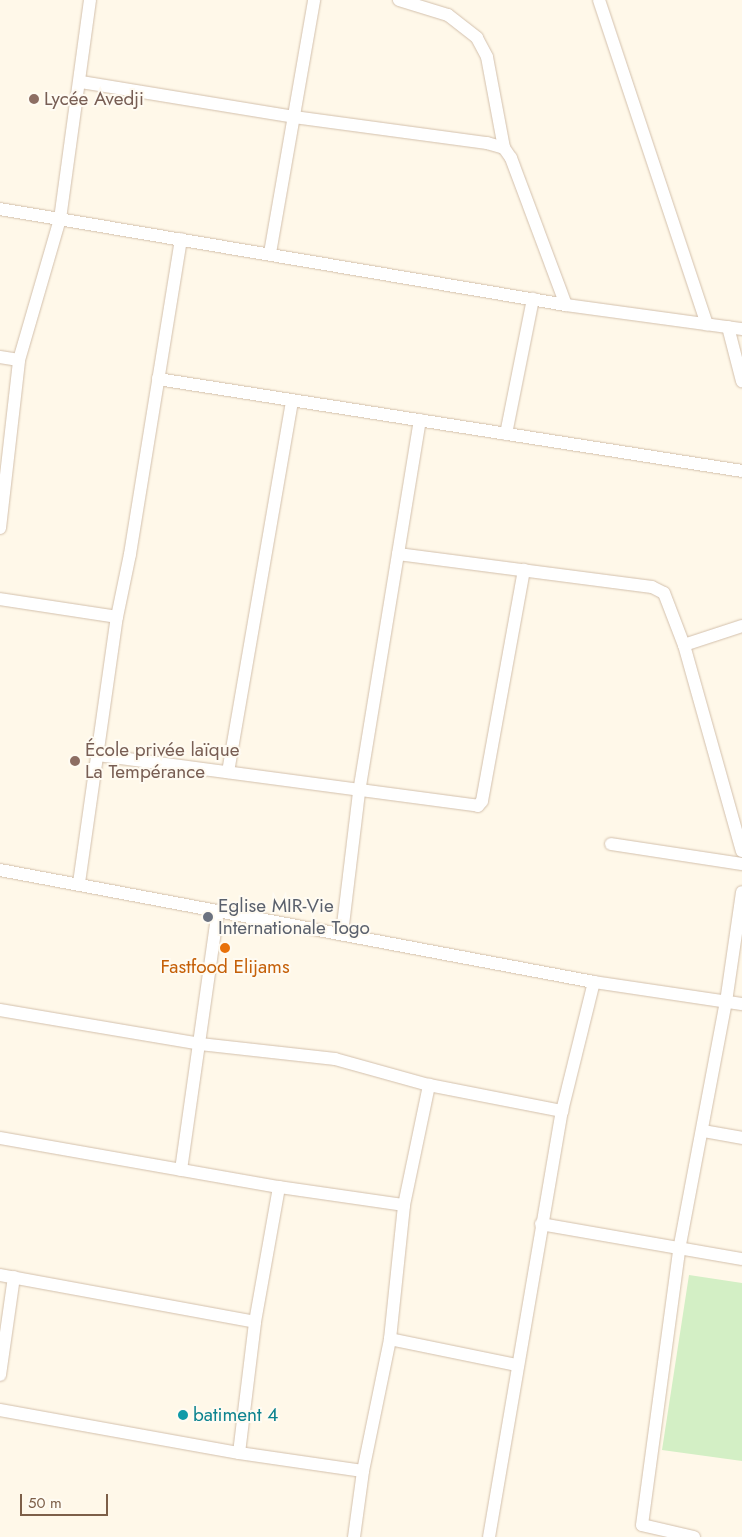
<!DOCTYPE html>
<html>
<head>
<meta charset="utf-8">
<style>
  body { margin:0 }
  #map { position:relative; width:742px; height:1537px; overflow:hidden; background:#fff8e9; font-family:Jost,sans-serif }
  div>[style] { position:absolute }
  .green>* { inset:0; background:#d3efc5 }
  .roads { filter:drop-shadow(0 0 1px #d3c0ac) drop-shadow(0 0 1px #d3c0ac) }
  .street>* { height:12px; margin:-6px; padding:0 6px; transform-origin:6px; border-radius:6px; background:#fff }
  .dots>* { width:14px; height:14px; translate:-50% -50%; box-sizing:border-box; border:2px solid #fffbf2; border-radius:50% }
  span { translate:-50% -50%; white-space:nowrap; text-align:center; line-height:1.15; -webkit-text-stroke:4px #fffbf2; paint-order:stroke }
  .education-label { font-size:19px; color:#785e54 }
  .left { translate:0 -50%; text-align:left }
  .worship-label { font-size:19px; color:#5b616d }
  .food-label { font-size:19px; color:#c56008 }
  .culture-label { font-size:19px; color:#0d838f }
  .scale { position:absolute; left:20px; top:1494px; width:88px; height:22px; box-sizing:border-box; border:2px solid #7d5f48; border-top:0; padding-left:6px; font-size:15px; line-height:18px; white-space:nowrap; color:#7d5f48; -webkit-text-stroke:4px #fffbf2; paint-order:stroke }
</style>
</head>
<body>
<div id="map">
  <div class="green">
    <div style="clip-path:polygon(689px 1275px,742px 1283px,742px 1461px,662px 1450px)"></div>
  </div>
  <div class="roads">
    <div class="street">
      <div style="left:399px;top:0;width:51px;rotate:17deg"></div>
      <div style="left:448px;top:15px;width:37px;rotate:38deg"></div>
      <div style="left:477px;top:38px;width:21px;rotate:62deg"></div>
      <div style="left:487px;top:57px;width:93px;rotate:79.4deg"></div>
      <div style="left:504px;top:148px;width:12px;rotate:55deg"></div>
      <div style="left:511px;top:158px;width:157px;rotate:69.5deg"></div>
      <div style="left:599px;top:0;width:342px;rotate:71.6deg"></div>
      <div style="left:81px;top:82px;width:216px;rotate:9.3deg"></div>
      <div style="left:294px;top:117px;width:195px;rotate:7.7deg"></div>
      <div style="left:487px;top:143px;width:18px;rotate:16deg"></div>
      <div style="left:0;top:209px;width:574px;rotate:9.63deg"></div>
      <div style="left:566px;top:305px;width:178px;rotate:7.8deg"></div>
      <div style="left:270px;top:253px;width:257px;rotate:-80.1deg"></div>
      <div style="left:728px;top:327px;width:56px;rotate:75.5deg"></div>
      <div style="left:0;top:357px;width:19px;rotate:9deg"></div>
      <div style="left:158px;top:379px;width:591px;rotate:8.95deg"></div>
      <div style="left:506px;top:434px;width:138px;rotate:-78.7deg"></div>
      <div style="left:0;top:528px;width:169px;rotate:-83.5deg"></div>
      <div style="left:19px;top:360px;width:147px;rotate:-73.8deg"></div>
      <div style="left:60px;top:219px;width:221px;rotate:-82.2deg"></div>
      <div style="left:398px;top:554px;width:256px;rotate:7.4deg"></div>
      <div style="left:652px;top:587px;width:13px;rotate:27deg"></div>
      <div style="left:664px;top:593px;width:56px;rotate:69deg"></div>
      <div style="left:684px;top:645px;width:214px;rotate:74.3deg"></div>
      <div style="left:0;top:599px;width:118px;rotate:8.7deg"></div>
      <div style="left:684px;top:645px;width:61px;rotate:-18.1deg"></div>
      <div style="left:98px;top:755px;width:383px;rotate:7.6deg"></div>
      <div style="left:478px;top:806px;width:6px;rotate:-51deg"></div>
      <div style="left:482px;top:801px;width:235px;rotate:-79.7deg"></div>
      <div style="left:228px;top:772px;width:377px;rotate:-80.2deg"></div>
      <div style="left:611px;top:844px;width:133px;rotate:8.7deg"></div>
      <div style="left:0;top:870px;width:604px;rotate:10.68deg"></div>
      <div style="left:594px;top:982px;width:150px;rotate:8.5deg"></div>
      <div style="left:79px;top:883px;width:269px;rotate:-81.9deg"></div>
      <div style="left:117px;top:617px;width:64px;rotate:-78.3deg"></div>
      <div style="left:130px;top:554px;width:319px;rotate:-80.8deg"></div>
      <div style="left:342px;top:933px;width:142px;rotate:-83.1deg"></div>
      <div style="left:359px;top:792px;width:377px;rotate:-80.7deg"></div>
      <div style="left:0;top:1010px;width:203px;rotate:9.6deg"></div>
      <div style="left:200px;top:1044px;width:136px;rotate:6.3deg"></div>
      <div style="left:335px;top:1059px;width:98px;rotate:15.5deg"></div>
      <div style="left:429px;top:1085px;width:136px;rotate:11.1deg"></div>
      <div style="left:703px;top:1131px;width:40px;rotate:10deg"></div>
      <div style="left:0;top:1138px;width:283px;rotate:10deg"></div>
      <div style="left:279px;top:1187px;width:126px;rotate:8.2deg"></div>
      <div style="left:181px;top:1170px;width:262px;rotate:-81.9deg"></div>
      <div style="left:541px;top:1224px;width:204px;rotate:9.9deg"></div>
      <div style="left:0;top:1275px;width:259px;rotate:10.4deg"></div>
      <div style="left:390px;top:1339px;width:130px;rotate:11.6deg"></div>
      <div style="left:0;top:1375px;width:99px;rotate:-81.9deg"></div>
      <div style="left:0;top:1410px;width:243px;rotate:10.2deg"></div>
      <div style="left:239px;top:1453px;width:125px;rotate:8.3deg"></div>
      <div style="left:239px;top:1453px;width:132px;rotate:-83deg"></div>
      <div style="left:255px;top:1322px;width:137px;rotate:-79.9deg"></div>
      <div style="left:354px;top:1537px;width:67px;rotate:-82.2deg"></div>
      <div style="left:363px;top:1471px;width:135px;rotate:-78.4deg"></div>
      <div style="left:390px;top:1339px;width:135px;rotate:-84deg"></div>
      <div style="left:404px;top:1205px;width:123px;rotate:-78.2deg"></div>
      <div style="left:489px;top:1537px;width:432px;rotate:-80.3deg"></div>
      <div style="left:562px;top:1111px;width:133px;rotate:-76.1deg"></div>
      <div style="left:694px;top:1537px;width:53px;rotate:-167deg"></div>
      <div style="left:642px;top:1525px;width:277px;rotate:-82.3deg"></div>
      <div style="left:679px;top:1250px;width:252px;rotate:-79.3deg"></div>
      <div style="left:726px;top:1002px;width:111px;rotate:-81.7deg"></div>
    </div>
  </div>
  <div class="dots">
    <div style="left:34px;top:99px;background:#8d6e63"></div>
    <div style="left:75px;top:761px;background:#8d6e63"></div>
    <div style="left:208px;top:917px;background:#6b7280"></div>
    <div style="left:225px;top:948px;background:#e8710a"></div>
    <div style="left:183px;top:1415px;background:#0f9aa8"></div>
  </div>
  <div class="education-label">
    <span class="left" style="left:44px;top:99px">Lycée Avedji</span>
    <span class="left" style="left:85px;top:761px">École privée laïque<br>La Tempérance</span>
  </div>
  <div class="worship-label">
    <span class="left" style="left:218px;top:917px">Eglise MIR-Vie<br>Internationale Togo</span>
  </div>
  <div class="food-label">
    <span style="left:225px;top:967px">Fastfood Elijams</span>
  </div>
  <div class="culture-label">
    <span class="left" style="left:193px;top:1415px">batiment 4</span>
  </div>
  <div class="scale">50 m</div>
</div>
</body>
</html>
